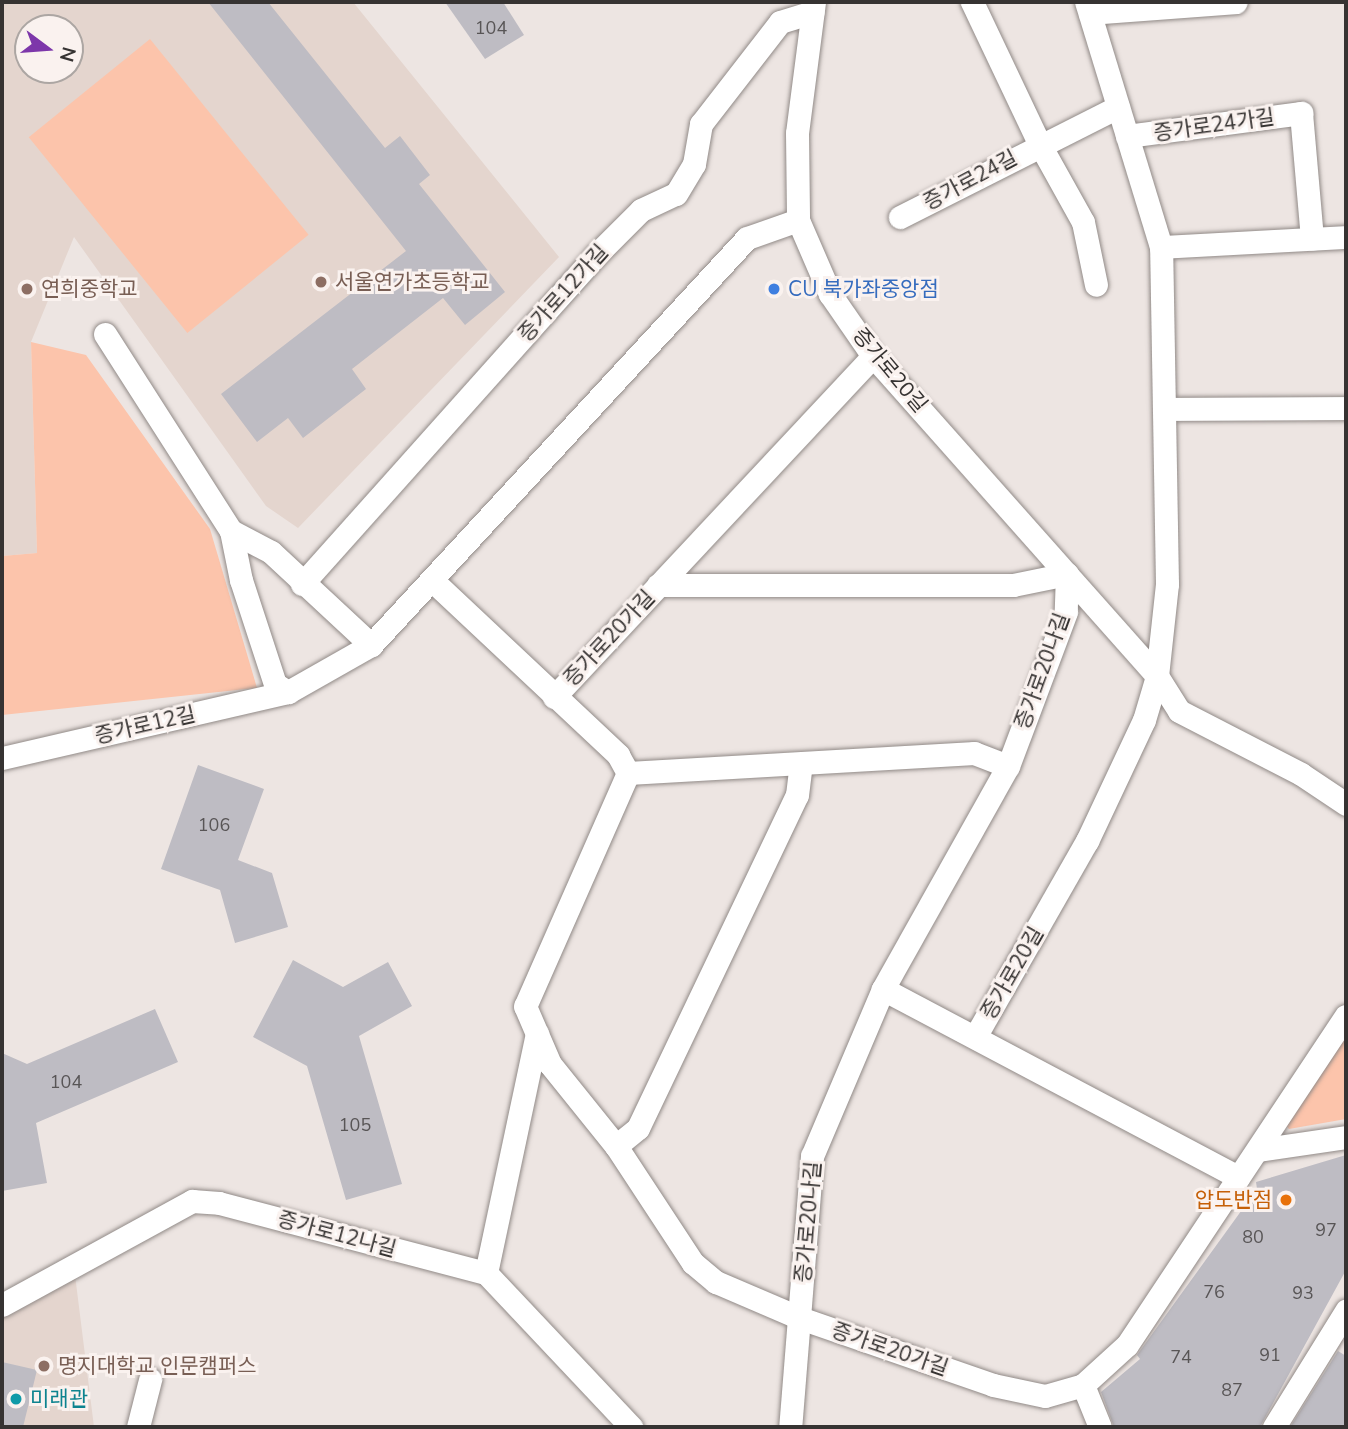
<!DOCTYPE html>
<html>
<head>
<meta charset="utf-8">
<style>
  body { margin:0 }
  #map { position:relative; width:1348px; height:1429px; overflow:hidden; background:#ede5e2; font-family:"Nunito Sans","Noto Sans KR",sans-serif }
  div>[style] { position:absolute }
  .built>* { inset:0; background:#e4d5ce }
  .green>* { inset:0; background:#fcc4ab; transform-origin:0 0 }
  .building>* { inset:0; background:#bebcc3 }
  .roads { filter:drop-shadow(0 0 2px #918a87) drop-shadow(0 0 2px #918a87) }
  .minor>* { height:23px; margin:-11.5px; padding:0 11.5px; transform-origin:11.5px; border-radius:11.5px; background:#fff }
  .dots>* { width:19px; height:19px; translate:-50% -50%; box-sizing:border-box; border:4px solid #faf2ef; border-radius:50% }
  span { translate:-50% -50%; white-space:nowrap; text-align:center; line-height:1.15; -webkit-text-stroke:6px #faf2ef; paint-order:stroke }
  .number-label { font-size:18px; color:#585556 }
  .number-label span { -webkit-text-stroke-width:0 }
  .street-label { font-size:21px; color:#363332 }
  .education-label { font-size:21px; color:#785e54 }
  .left { translate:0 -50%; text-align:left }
  .shop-label { font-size:21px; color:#366cbe }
  .food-label { font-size:21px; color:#c56008 }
  .right { translate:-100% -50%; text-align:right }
  .culture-label { font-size:21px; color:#0d838f }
  .frame { position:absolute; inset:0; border:4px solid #363332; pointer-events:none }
  .north { position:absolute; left:14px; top:14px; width:70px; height:70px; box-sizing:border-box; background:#faf2ef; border:2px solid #aca6a3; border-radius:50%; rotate:106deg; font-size:19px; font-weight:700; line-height:28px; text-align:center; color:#363332 }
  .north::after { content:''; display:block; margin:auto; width:24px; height:32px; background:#7d37aa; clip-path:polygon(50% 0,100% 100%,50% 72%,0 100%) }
</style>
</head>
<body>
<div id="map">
  <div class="built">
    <div style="clip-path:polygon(evenodd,2px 2px,353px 2px,559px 257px,298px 528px,266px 506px,74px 237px,31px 342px,37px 553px,2px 556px,2px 2px,28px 28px,70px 28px,70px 70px,28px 70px,28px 28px)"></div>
    <div style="clip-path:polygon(74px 1267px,94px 1427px,2px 1427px,2px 1306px)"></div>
  </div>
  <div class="green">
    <div style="left:150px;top:39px;width:252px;height:156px;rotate:51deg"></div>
    <div style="clip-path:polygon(31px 342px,86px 355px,210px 529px,257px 688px,2px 715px,2px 556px,37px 553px)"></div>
    <div style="clip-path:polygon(1346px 1030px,1346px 1119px,1289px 1129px,1283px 1122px)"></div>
  </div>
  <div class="building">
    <div style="clip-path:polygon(208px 2px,268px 2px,385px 148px,400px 136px,430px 175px,419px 184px,505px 292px,465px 325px,443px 298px,352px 369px,366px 389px,303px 438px,288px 418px,257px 442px,221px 394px,406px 251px)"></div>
    <div style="clip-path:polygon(445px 2px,503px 2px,524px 35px,485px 59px)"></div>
    <div style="clip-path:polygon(198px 765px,264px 789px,238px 860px,272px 873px,288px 927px,235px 943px,220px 890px,161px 869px)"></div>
    <div style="clip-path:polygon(293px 960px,343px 987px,388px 962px,412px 1006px,359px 1036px,402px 1184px,346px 1200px,307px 1066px,253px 1037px)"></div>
    <div style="clip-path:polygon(155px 1009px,178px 1062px,36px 1123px,47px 1183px,2px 1191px,2px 1053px,27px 1064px)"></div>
    <div style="clip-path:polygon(1346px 1155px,1346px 1270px,1260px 1427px,1114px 1427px,1101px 1392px,1140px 1359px,1137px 1355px,1257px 1189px,1256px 1182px)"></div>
    <div style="clip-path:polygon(1338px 1351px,1346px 1356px,1346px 1427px,1290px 1427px)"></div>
    <div style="clip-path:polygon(2px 1362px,37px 1370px,23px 1427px,2px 1427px)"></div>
  </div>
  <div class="roads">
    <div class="minor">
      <div style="left:814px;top:2px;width:132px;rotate:97.4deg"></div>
      <div style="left:797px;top:133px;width:87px;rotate:89.3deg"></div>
      <div style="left:798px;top:220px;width:81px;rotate:66.6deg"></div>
      <div style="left:830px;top:294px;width:75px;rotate:55.3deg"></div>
      <div style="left:873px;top:356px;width:428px;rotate:48.4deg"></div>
      <div style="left:1157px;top:676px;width:41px;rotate:57.8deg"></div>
      <div style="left:1179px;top:711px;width:137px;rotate:27.3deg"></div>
      <div style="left:1301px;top:774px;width:54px;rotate:33.7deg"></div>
      <div style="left:972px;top:2px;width:156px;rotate:64.6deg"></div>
      <div style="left:1039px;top:143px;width:90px;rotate:60.9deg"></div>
      <div style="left:1083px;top:222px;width:64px;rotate:78.3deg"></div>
      <div style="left:1090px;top:13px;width:146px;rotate:-4.3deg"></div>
      <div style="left:1127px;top:136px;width:176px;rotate:-7.5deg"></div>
      <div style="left:1301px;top:113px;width:126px;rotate:85deg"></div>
      <div style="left:900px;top:217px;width:244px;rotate:-26.8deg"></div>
      <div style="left:1161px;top:247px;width:185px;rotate:-3.1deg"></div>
      <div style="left:105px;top:334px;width:234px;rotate:57.4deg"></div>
      <div style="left:231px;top:531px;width:50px;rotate:78.5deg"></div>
      <div style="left:241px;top:580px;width:109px;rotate:71.9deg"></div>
      <div style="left:275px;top:684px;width:15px;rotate:32deg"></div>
      <div style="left:1167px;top:409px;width:179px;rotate:-0.3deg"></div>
      <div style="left:231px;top:531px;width:45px;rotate:27.7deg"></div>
      <div style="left:271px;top:552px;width:137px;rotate:42.9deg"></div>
      <div style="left:434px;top:582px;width:253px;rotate:43.2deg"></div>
      <div style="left:618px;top:755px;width:21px;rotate:61deg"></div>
      <div style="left:628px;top:773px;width:255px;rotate:113.8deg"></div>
      <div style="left:525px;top:1006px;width:63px;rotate:66.7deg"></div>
      <div style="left:550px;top:1064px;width:105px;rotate:51.2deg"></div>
      <div style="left:616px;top:1146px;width:140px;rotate:56.7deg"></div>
      <div style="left:693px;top:1263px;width:30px;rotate:40deg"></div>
      <div style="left:716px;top:1282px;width:91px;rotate:23.2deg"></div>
      <div style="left:800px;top:1318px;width:204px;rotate:19.1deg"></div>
      <div style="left:993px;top:1385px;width:53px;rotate:11.9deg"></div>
      <div style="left:1045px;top:1396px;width:40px;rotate:-16deg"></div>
      <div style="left:1083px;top:1385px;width:59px;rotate:-42.3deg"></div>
      <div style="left:1127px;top:1345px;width:395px;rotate:-56.4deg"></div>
      <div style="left:302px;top:584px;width:438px;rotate:-48.2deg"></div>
      <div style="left:594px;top:257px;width:66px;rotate:-45deg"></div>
      <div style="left:641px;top:210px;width:38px;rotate:-25deg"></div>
      <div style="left:676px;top:194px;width:35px;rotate:-59deg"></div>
      <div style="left:694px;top:164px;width:41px;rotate:-80.1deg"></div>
      <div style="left:701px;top:124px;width:129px;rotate:-52.2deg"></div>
      <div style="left:780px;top:22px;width:34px;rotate:-17deg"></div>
      <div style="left:658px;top:585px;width:355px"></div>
      <div style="left:1013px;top:585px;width:55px;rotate:-11.5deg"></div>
      <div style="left:1067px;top:574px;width:38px;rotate:92deg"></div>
      <div style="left:1066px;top:612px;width:165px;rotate:110.6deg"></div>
      <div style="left:1008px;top:766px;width:256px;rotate:119.3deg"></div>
      <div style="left:883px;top:989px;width:181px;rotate:113deg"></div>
      <div style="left:812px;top:1156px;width:272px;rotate:94.6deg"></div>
      <div style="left:554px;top:697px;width:467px;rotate:-46.9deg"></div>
      <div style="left:2px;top:758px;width:294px;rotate:-13deg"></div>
      <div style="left:288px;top:692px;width:95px;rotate:-29.5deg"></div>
      <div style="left:371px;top:645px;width:554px;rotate:-47.27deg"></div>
      <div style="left:747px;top:238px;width:54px;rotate:-19.4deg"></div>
      <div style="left:628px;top:773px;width:347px;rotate:-3.3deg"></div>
      <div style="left:974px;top:753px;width:36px;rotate:21deg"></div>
      <div style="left:883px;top:989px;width:402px;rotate:27.9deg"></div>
      <div style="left:975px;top:1037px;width:226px;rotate:-60.3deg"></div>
      <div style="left:1087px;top:841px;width:134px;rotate:-64.8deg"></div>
      <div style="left:1144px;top:720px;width:46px;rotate:-73.5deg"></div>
      <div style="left:1157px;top:676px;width:93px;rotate:-83.8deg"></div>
      <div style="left:1167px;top:584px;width:337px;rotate:-91deg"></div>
      <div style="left:1161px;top:247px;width:256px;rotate:-107deg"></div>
      <div style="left:616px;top:1146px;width:28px;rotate:-39deg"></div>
      <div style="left:638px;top:1128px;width:369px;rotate:-64.5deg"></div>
      <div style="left:797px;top:795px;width:31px;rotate:-83deg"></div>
      <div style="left:1258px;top:1150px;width:89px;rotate:-8.4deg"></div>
      <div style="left:486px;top:1273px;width:245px;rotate:-78deg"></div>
      <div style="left:2px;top:1305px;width:217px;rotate:-28.7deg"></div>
      <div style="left:192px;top:1201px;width:27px;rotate:4deg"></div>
      <div style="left:219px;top:1203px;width:276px;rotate:14.7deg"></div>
      <div style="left:486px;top:1273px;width:212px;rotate:46.7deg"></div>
      <div style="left:1083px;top:1385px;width:45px;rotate:68deg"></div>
      <div style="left:138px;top:1427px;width:49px;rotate:-75.7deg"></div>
      <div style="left:1274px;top:1427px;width:137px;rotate:-58.2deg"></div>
    </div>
  </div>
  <div class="dots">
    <div style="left:321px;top:282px;background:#8d6e63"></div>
    <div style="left:27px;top:289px;background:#8d6e63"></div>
    <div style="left:774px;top:289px;background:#3f7fe0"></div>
    <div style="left:1286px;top:1200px;background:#e8710a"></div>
    <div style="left:44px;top:1366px;background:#8d6e63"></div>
    <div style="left:16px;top:1399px;background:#0f9aa8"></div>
  </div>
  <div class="number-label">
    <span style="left:491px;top:28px">104</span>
    <span style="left:214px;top:825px">106</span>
    <span style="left:66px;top:1082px">104</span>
    <span style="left:355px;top:1125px">105</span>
    <span style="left:1326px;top:1230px">97</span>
    <span style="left:1253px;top:1237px">80</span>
    <span style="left:1214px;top:1292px">76</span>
    <span style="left:1303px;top:1293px">93</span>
    <span style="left:1270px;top:1355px">91</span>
    <span style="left:1181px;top:1357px">74</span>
    <span style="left:1232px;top:1390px">87</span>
  </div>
  <div class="street-label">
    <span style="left:1214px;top:125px;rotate:-8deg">증가로24가길</span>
    <span style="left:970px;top:180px;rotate:-28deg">증가로24길</span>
    <span style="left:563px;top:293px;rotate:-48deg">증가로12가길</span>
    <span style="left:890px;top:370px;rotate:50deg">증가로20길</span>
    <span style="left:609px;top:638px;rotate:-47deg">증가로20가길</span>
    <span style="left:1042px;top:671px;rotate:-70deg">증가로20나길</span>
    <span style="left:145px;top:725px;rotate:-13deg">증가로12길</span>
    <span style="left:1012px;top:973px;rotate:-60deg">증가로20길</span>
    <span style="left:808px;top:1222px;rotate:-85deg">증가로20나길</span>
    <span style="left:337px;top:1234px;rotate:15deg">증가로12나길</span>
    <span style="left:890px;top:1349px;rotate:19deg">증가로20가길</span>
  </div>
  <div class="education-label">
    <span class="left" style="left:335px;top:282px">서울연가초등학교</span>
    <span class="left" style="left:41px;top:289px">연희중학교</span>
    <span class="left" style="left:58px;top:1366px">명지대학교 인문캠퍼스</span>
  </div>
  <div class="shop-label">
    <span class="left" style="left:788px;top:289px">CU 북가좌중앙점</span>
  </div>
  <div class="food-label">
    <span class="right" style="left:1272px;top:1200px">압도반점</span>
  </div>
  <div class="culture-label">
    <span class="left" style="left:30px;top:1399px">미래관</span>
  </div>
  <div class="frame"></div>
  <div class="north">N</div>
</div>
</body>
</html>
